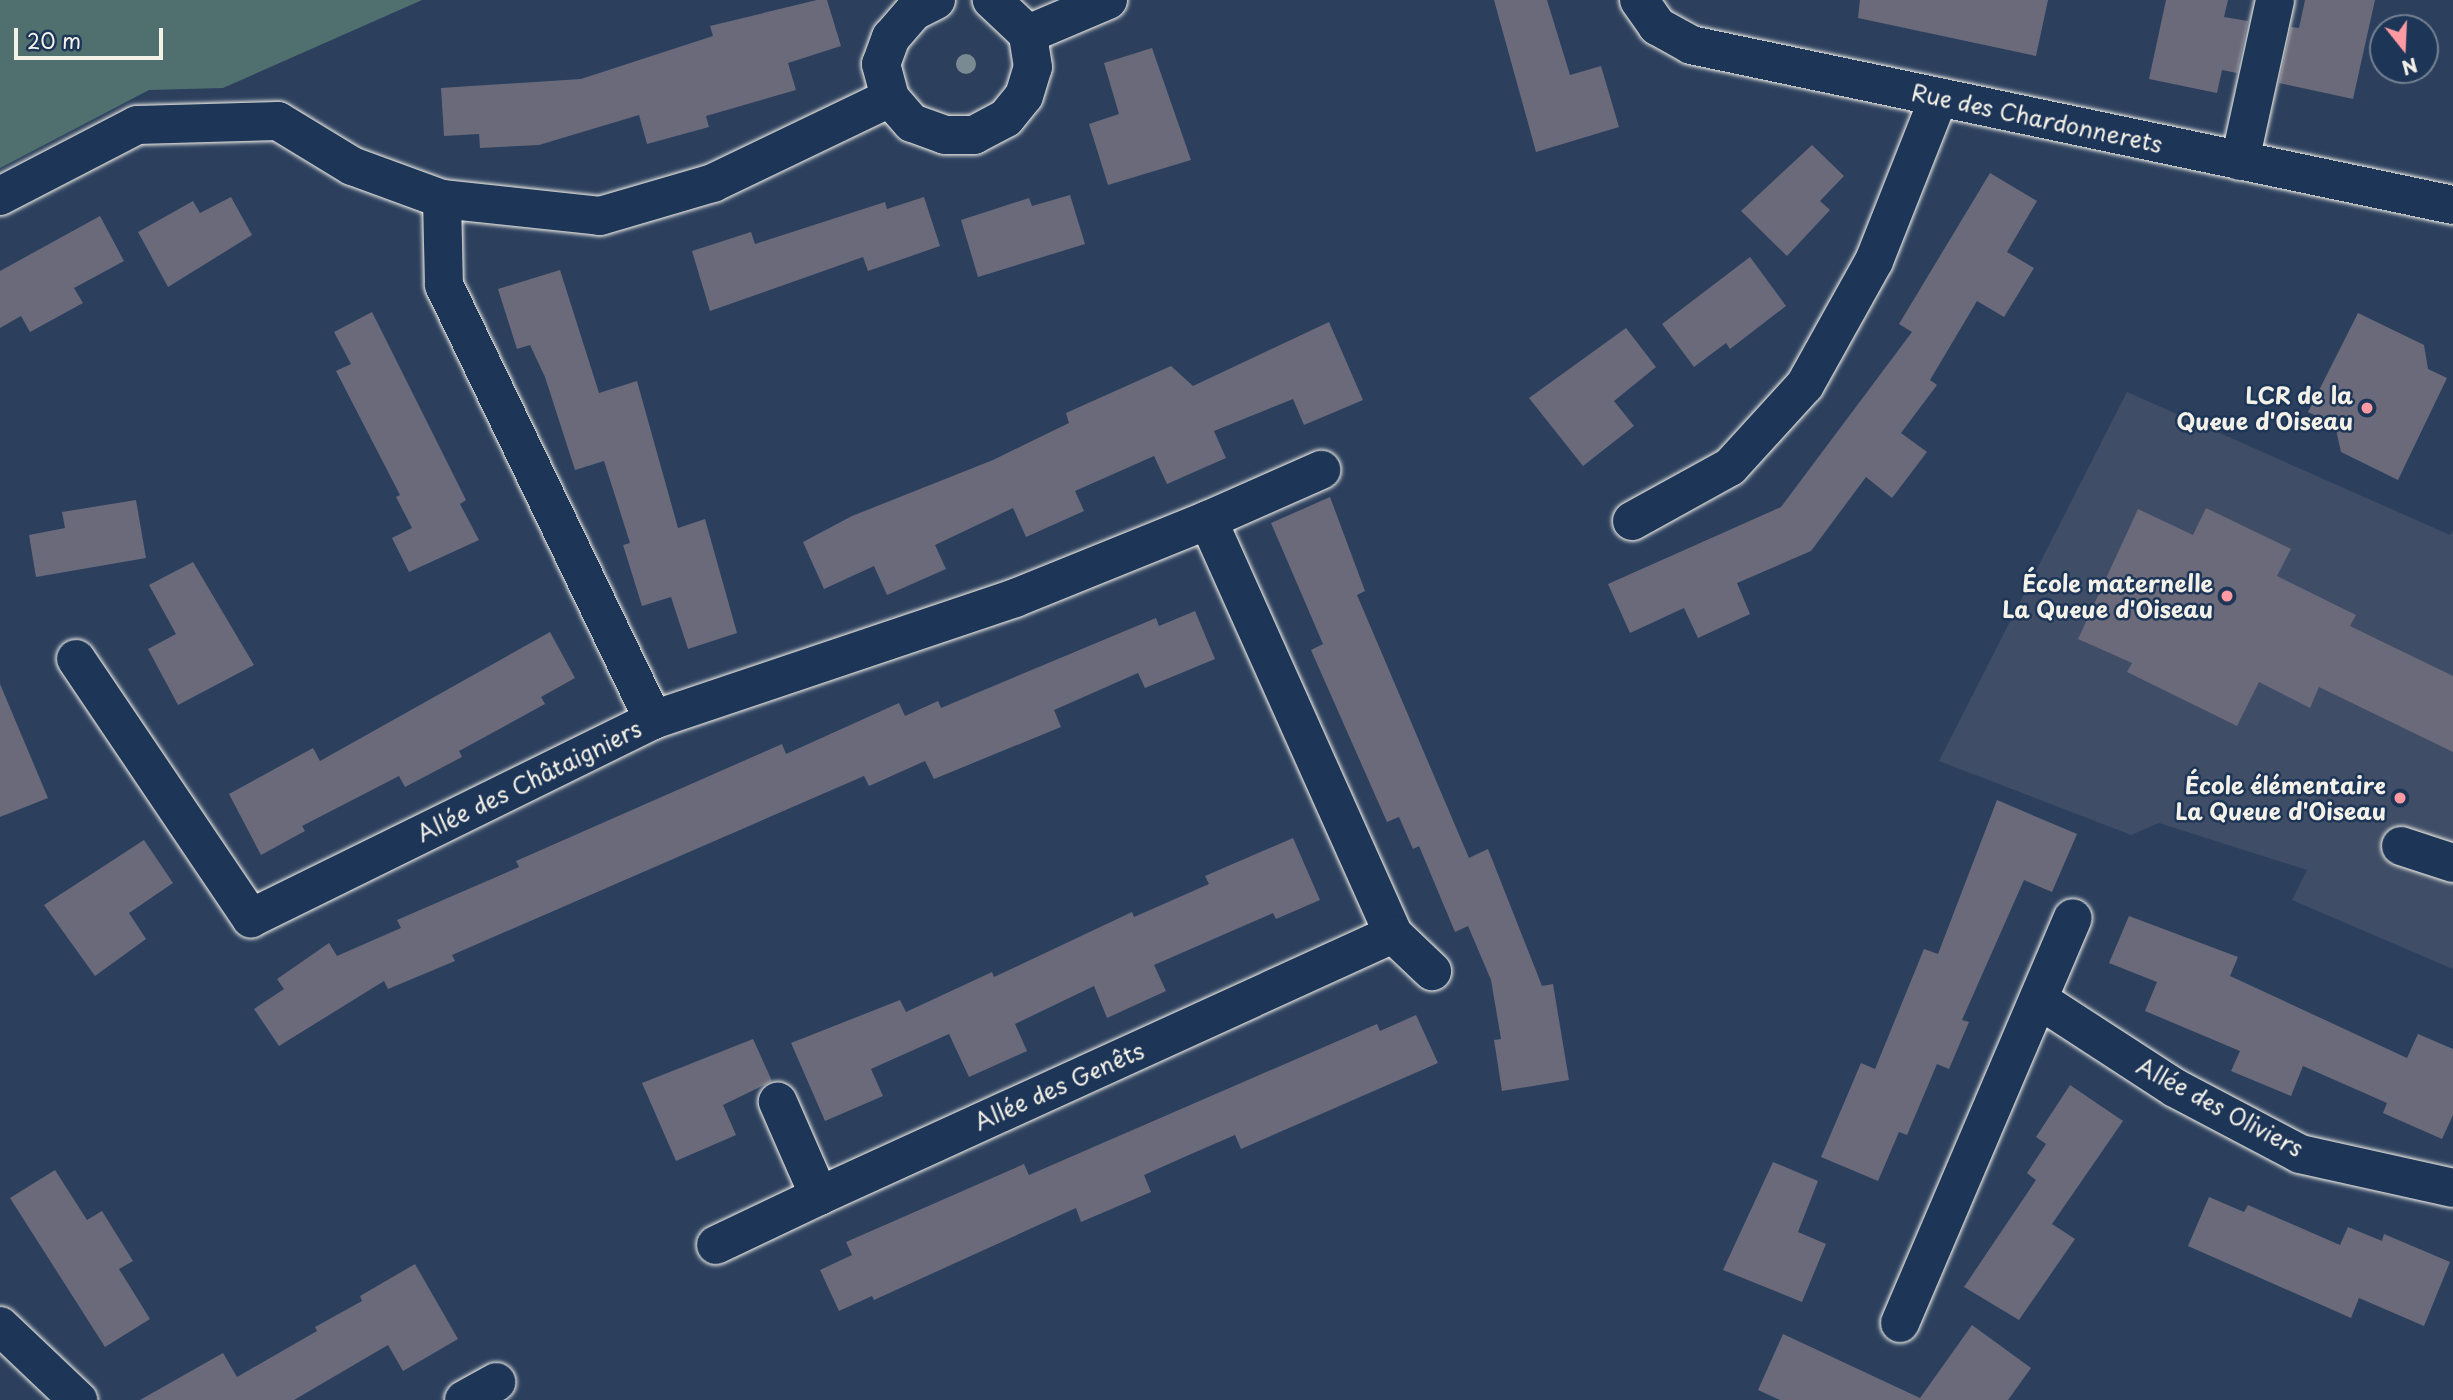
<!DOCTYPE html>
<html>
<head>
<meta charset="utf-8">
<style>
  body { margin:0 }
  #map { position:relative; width:2453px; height:1400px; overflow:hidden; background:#2c405e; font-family:"Playpen Sans",sans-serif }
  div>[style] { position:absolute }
  .built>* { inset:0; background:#3f4d66 }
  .green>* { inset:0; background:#50706f }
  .building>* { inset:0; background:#6a6a7a }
  .roads { filter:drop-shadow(0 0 2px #f4f1e8) drop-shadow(0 0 2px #f4f1e8) }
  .minor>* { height:38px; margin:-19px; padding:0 19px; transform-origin:19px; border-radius:19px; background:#1d3557 }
  .trees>* { width:20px; height:20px; margin:-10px; border-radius:50%; background:#7b8993 }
  .dots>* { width:19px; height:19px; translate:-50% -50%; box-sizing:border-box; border:4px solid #1d3557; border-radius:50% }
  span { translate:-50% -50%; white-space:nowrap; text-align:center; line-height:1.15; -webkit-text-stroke:5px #1d3557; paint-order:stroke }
  .street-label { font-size:23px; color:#f4f1e8 }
  .poi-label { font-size:23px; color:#f4f1e8; font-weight:700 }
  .right { translate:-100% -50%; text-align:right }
  .north { position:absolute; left:2369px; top:14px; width:70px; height:70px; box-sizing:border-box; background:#1d3557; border:2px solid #738091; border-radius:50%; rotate:162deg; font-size:19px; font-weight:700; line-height:28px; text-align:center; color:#f4f1e8 }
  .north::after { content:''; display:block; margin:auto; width:24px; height:32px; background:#ff9aa2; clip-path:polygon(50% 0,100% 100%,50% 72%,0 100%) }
  .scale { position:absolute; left:14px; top:28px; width:149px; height:32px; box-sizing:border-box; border:4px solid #f4f1e8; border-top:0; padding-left:9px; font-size:21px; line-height:24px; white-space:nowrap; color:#f4f1e8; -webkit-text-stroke:5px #1d3557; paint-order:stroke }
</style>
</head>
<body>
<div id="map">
  <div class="built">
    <div style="clip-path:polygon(2127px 392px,2450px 535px,2453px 531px,2453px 969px,2292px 900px,2307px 870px,2159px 823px,2131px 835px,1939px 761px)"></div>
  </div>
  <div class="green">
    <div style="clip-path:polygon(0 0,422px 0,223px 88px,149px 90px,0 168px)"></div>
  </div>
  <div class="building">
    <div style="clip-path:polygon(817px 0,827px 0,841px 46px,788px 63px,796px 90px,706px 116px,709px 127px,647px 144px,639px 115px,539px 145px,480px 148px,479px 134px,444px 136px,441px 88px,581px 79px,713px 36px,710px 26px)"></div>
    <div style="clip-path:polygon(1494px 0,1547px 0,1570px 75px,1601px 66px,1619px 127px,1536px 152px)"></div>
    <div style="clip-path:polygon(1860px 0,2048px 0,2036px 56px,1858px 18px)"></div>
    <div style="clip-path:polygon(2166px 0,2228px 0,2224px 17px,2248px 21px,2237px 73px,2222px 70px,2217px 93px,2149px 79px)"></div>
    <div style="clip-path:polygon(2305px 0,2375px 0,2353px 99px,2279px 83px,2291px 27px,2299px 28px)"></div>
    <div style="clip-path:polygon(1152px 48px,1191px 160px,1108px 185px,1089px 124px,1119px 114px,1104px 63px)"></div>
    <div style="clip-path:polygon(1812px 145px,1844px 176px,1820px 201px,1830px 210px,1787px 256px,1741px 211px)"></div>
    <div style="clip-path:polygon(1990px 173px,2037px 201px,2007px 252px,2034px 268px,2004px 317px,1977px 301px,1930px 380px,1937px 385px,1901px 433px,1927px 452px,1892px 498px,1866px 477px,1811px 551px,1737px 583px,1750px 614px,1698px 638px,1684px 608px,1630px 633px,1608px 584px,1781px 507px,1912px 332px,1899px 324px)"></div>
    <div style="clip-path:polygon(1070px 195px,1085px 244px,978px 277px,961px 220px,1029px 198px,1032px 206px)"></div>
    <div style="clip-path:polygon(231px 197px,252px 235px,168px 287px,138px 232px,193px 201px,200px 213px)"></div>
    <div style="clip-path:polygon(924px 197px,940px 246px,868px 271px,863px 257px,710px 311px,692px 251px,751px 232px,755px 244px,885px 202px,887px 209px)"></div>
    <div style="clip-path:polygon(100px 216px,124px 261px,74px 288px,83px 303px,30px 332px,21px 316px,0 328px,0 271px)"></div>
    <div style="clip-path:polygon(1750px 257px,1786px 306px,1730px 349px,1726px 343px,1694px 367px,1662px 324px)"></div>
    <div style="clip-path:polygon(560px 270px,599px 393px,637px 381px,678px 528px,705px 519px,737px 633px,688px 649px,671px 597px,642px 606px,623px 545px,630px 543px,604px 461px,575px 470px,545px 377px,530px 345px,517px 349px,498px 289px)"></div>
    <div style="clip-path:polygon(372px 312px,466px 500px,460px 504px,479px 540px,409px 572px,392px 538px,412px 528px,396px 497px,400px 495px,336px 371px,351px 364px,334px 332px)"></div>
    <div style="clip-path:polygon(2358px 313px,2424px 345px,2428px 369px,2447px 378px,2398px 480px,2341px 452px,2335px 425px,2308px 412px)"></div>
    <div style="clip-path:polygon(1329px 322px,1363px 400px,1304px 425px,1293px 399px,1214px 431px,1226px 458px,1167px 484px,1154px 456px,1075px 491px,1084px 511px,1026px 537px,1013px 508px,935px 545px,946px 569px,887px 595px,874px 566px,824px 589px,803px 542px,852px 516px,993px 460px,1069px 423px,1066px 413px,1171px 366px,1193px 386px)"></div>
    <div style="clip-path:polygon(1626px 328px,1656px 367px,1614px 401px,1634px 426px,1583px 466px,1529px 398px)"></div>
    <div style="clip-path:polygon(1330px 497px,1365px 591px,1357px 595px,1469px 858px,1488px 849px,1542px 986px,1553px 984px,1569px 1080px,1502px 1091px,1494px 1040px,1501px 1039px,1491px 980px,1468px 926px,1455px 932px,1419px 846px,1413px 849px,1399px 817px,1387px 822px,1311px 650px,1323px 644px,1271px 523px)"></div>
    <div style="clip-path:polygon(136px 500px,146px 558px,36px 577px,29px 535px,65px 528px,62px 512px)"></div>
    <div style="clip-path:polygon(2206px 508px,2291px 549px,2277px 576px,2356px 615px,2350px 626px,2453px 676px,2453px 752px,2319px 687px,2310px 708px,2259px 682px,2237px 726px,2127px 672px,2132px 663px,2078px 639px,2138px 509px,2193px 535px)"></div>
    <div style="clip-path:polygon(193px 562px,254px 665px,178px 705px,148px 649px,176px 634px,149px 585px)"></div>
    <div style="clip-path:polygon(1195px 611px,1215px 659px,1145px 688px,1138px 673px,1054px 710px,1061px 727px,934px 779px,925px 761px,869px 786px,864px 776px,452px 955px,455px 961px,388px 989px,384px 981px,279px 1046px,254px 1009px,284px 989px,277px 979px,329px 943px,337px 956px,401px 928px,397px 920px,519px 867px,516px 861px,782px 744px,786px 754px,899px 703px,905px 716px,938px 701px,941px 708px,1156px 618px,1159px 626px)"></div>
    <div style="clip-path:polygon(550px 632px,575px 678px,541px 697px,545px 704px,459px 751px,462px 757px,405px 787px,399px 776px,302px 826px,305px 831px,261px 855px,229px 794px,313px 748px,320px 761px)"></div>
    <div style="clip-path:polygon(0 684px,48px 798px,0 817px)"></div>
    <div style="clip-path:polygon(1997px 800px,2077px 834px,2052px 892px,2024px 880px,1962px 1020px,1969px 1022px,1949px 1069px,1937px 1064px,1907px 1135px,1899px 1132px,1878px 1181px,1821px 1157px,1861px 1063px,1875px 1069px,1924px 949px,1938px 954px)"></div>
    <div style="clip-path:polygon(1293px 838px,1320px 900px,1276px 919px,1273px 913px,1154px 965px,1166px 991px,1107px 1018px,1094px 986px,1015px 1024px,1027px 1051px,969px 1077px,949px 1034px,871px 1069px,883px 1096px,825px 1121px,791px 1043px,900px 1000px,906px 1012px,992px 972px,994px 977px,1132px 912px,1134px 917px,1209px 884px,1205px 876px)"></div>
    <div style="clip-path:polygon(144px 840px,173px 883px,129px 913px,146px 939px,95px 976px,44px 905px)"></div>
    <div style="clip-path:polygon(2129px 916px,2238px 957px,2230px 976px,2407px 1058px,2418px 1034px,2453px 1049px,2453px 1115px,2442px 1139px,2383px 1113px,2387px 1103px,2303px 1066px,2291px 1096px,2231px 1071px,2240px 1051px,2145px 1011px,2157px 982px,2109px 963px)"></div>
    <div style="clip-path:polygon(1416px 1015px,1438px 1063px,1241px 1149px,1235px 1135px,1191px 1154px,1144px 1175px,1151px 1192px,1081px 1222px,1076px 1208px,874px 1300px,872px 1296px,839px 1311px,820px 1270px,852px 1255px,846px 1242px,1024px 1164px,1029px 1175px,1377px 1024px,1380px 1031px)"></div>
    <div style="clip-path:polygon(753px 1039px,772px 1081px,723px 1105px,736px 1135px,676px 1161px,642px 1083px)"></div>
    <div style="clip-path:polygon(2070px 1085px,2123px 1121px,2052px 1224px,2075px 1239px,2019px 1320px,1964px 1287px,2036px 1180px,2027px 1173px,2046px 1144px,2036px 1137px)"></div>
    <div style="clip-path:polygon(1773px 1162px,1818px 1181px,1798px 1232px,1826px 1244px,1802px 1302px,1723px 1270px)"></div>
    <div style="clip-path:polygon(55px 1170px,87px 1220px,102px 1211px,133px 1261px,119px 1269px,150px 1319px,105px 1347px,10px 1198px)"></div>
    <div style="clip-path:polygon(2209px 1197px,2244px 1212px,2248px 1205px,2340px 1245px,2348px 1227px,2382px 1241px,2384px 1234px,2450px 1262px,2424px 1326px,2359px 1298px,2351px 1318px,2188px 1246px)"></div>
    <div style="clip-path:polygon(415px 1264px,458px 1339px,403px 1371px,388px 1345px,294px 1400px,140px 1400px,223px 1353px,237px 1377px,317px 1331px,315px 1327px,362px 1301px,360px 1296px)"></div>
    <div style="clip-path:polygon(1972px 1325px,2031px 1368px,2008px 1400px,1780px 1400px,1758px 1390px,1783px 1334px,1920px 1398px)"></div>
  </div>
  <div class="roads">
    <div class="minor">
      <div style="left:936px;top:0;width:25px;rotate:153deg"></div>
      <div style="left:914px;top:11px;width:35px;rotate:131deg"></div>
      <div style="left:891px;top:37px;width:29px;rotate:110deg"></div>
      <div style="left:881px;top:64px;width:35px;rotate:75deg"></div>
      <div style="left:890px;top:98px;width:33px;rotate:49deg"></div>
      <div style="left:912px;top:123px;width:35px;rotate:20deg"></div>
      <div style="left:945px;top:135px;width:29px"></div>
      <div style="left:974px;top:135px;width:36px;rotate:-28deg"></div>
      <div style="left:1006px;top:118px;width:28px;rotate:-51deg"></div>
      <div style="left:1024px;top:96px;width:30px;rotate:-73deg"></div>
      <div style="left:1033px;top:67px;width:33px;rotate:-99deg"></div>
      <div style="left:1028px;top:34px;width:50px;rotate:-136.6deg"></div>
      <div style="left:1639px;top:0;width:32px;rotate:55deg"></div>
      <div style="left:1657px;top:26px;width:39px;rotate:29deg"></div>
      <div style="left:1691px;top:45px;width:779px;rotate:11.86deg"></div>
      <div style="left:1028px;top:34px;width:87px;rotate:-23deg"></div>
      <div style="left:2240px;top:161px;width:165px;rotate:-77.7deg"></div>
      <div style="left:0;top:196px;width:154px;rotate:-27.4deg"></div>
      <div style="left:137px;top:125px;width:141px;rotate:-1.6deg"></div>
      <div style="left:278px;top:121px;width:87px;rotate:31.3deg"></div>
      <div style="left:352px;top:166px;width:96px;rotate:20.1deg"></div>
      <div style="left:442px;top:199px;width:159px;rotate:6.1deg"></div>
      <div style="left:600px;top:216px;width:118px;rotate:-16.3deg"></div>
      <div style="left:713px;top:183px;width:196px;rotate:-25.7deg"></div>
      <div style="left:442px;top:199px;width:86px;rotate:88.7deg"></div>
      <div style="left:444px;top:285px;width:483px;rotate:64.3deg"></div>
      <div style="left:1208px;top:520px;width:124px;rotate:-23.9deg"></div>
      <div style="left:1632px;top:521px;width:112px;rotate:-28.9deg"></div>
      <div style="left:1730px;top:467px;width:111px;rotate:-47.6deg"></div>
      <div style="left:1805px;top:385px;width:142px;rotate:-60.9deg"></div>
      <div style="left:1874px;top:261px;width:176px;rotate:-68.4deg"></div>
      <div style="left:76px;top:659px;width:313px;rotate:56deg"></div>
      <div style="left:251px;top:918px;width:448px;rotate:-26.2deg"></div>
      <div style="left:653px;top:720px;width:382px;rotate:-18.6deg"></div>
      <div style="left:1015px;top:598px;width:208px;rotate:-22deg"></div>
      <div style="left:1208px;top:520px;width:453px;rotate:65.9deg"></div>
      <div style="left:1393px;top:934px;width:631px;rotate:155.47deg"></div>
      <div style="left:819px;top:1196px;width:103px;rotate:-113.6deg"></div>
      <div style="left:2401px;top:846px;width:55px;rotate:18.1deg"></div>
      <div style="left:1393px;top:934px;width:54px;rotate:43.5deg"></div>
      <div style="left:2041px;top:1001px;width:160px;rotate:33deg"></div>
      <div style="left:2175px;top:1088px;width:141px;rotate:27.8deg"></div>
      <div style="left:2300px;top:1154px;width:157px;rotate:12.5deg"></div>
      <div style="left:716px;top:1245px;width:114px;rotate:-25.4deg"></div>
      <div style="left:1900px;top:1323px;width:440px;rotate:-66.9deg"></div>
      <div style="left:0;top:1326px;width:108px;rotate:43.5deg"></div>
      <div style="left:464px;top:1400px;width:37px;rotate:-29deg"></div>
    </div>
  </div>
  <div class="trees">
    <div style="left:966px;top:64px"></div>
  </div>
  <div class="dots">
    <div style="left:2367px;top:408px;background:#ff9aa2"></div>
    <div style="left:2227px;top:596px;background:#ff9aa2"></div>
    <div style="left:2400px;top:798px;background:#ff9aa2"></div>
  </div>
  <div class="street-label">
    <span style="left:2037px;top:118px;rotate:12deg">Rue des Chardonnerets</span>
    <span style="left:529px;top:781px;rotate:-26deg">Allée des Châtaigniers</span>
    <span style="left:1059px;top:1086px;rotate:-24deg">Allée des Genêts</span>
    <span style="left:2220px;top:1107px;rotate:28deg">Allée des Oliviers</span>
  </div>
  <div class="poi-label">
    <span class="right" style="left:2353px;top:408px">LCR de la<br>Queue d'Oiseau</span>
    <span class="right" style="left:2213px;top:596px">École maternelle<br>La Queue d'Oiseau</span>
    <span class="right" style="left:2386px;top:798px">École élémentaire<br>La Queue d'Oiseau</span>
  </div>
  <div class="north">N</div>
  <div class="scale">20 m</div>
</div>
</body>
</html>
